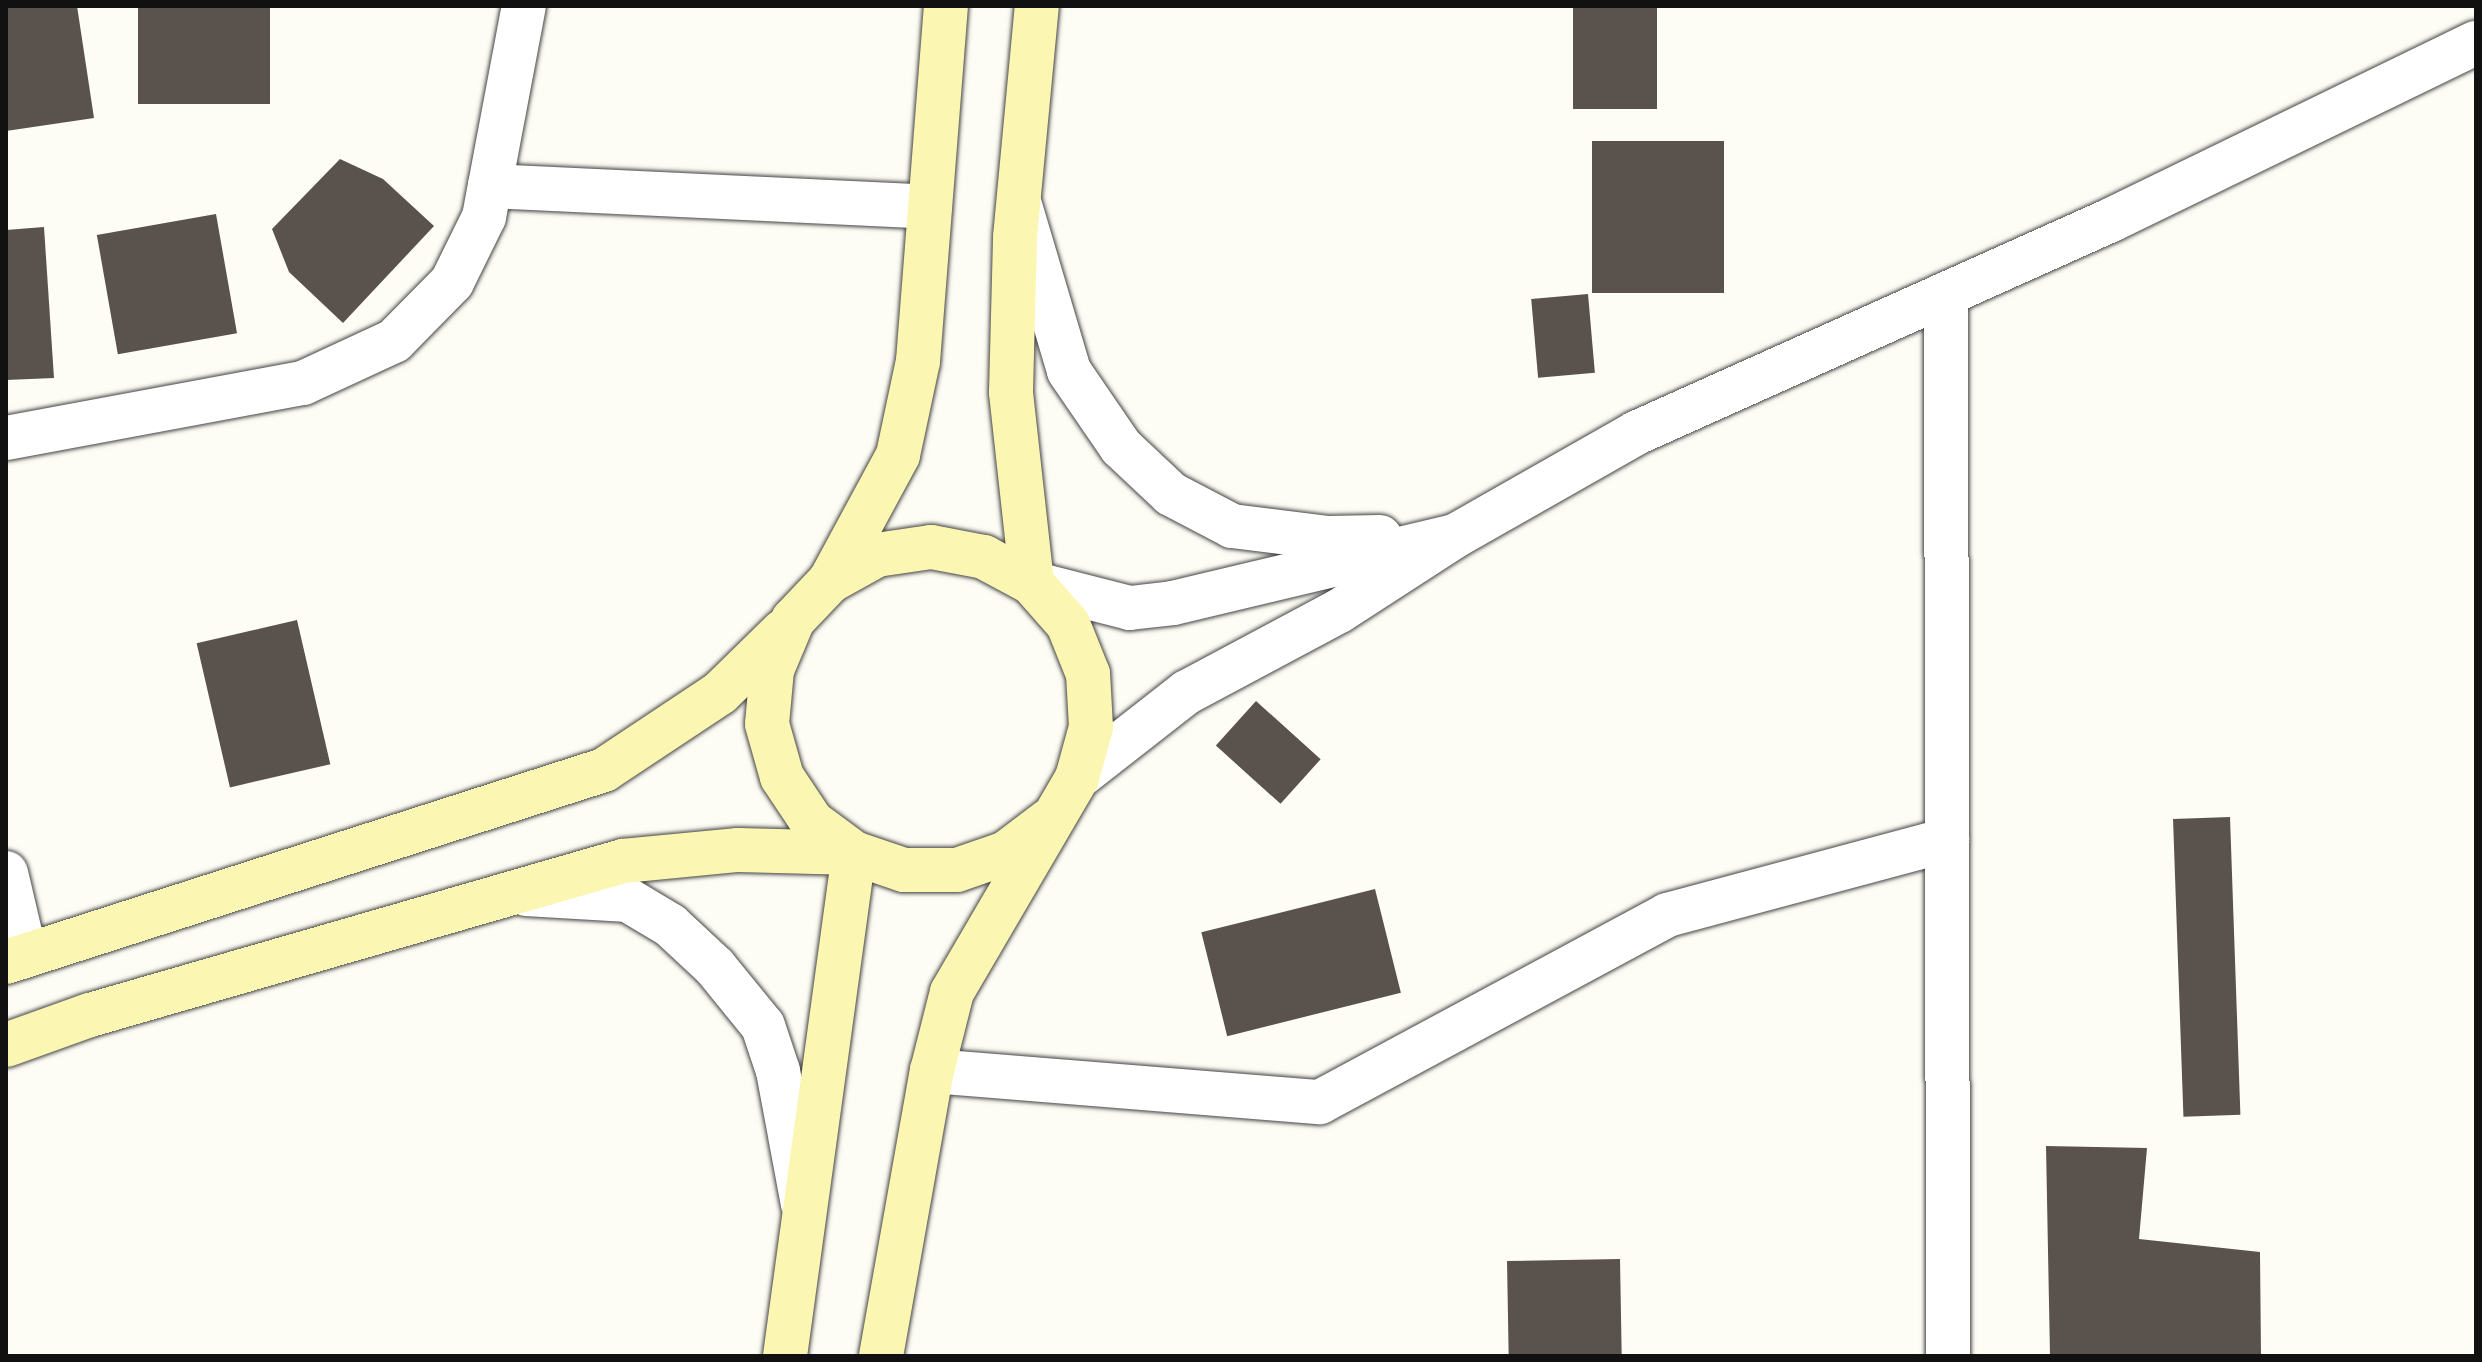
<!DOCTYPE html>
<html>
<head>
<meta charset="utf-8">
<style>
  body { margin:0 }
  #map { position:relative; width:2482px; height:1362px; overflow:hidden; background:#fefdf5; font-family:"IBM Plex Serif",serif }
  div>[style] { position:absolute }
  .building>* { inset:0; background:#59524d; transform-origin:0 0 }
  .roads { filter:drop-shadow(0 0 2px #444) drop-shadow(0 0 2px #444) }
  .minor>* { height:44px; margin:-22px; padding:0 22px; transform-origin:22px; border-radius:22px; background:#fff }
  .tertiary>* { height:44px; margin:-22px; padding:0 22px; transform-origin:22px; border-radius:22px; background:#fff }
  .secondary>* { height:44px; margin:-22px; padding:0 22px; transform-origin:22px; border-radius:22px; background:#fbf7b3 }
  span { translate:-50% -50%; white-space:nowrap; text-align:center; line-height:1.15; -webkit-text-stroke:8px #fff; paint-order:stroke }
  .frame { position:absolute; inset:0; border:8px solid #111; pointer-events:none }
</style>
</head>
<body>
<div id="map">
  <div class="building">
    <div style="clip-path:polygon(6px 6px,77px 6px,94px 118px,6px 131px)"></div>
    <div style="left:138px;top:6px;width:132px;height:98px"></div>
    <div style="left:1573px;top:6px;width:84px;height:103px"></div>
    <div style="left:1592px;top:141px;width:132px;height:152px"></div>
    <div style="clip-path:polygon(340px 159px,383px 179px,434px 226px,343px 323px,289px 272px,272px 229px)"></div>
    <div style="left:216px;top:214px;width:121px;height:121px;rotate:80deg"></div>
    <div style="clip-path:polygon(44px 227px,54px 378px,6px 380px,6px 230px)"></div>
    <div style="left:1588px;top:294px;width:79px;height:57px;rotate:85deg"></div>
    <div style="left:297px;top:620px;width:148px;height:103px;rotate:77deg"></div>
    <div style="left:1256px;top:701px;width:87px;height:60px;rotate:42deg"></div>
    <div style="left:2230px;top:817px;width:298px;height:57px;rotate:88deg"></div>
    <div style="left:1375px;top:889px;width:107px;height:179px;rotate:76deg"></div>
    <div style="clip-path:polygon(2046px 1146px,2147px 1148px,2139px 1239px,2260px 1252px,2261px 1356px,2050px 1356px)"></div>
    <div style="left:1620px;top:1259px;width:97px;height:113px;rotate:89deg"></div>
  </div>
  <div class="roads">
    <div class="minor">
      <div style="left:490px;top:186px;width:440px;rotate:2.7deg"></div>
      <div style="left:1946px;top:294px;width:1062px;rotate:89.89deg"></div>
      <div style="left:6px;top:438px;width:302px;rotate:-10.5deg"></div>
      <div style="left:303px;top:383px;width:100px;rotate:-24.8deg"></div>
      <div style="left:394px;top:341px;width:83px;rotate:-45.5deg"></div>
      <div style="left:452px;top:282px;width:72px;rotate:-63.8deg"></div>
      <div style="left:484px;top:217px;width:215px;rotate:-79.3deg"></div>
      <div style="left:1455px;top:536px;width:208px;rotate:-29.6deg"></div>
      <div style="left:1636px;top:433px;width:521px;rotate:-24.15deg"></div>
      <div style="left:2111px;top:220px;width:406px;rotate:-25.9deg"></div>
      <div style="left:6px;top:873px;width:83px;rotate:76.8deg"></div>
      <div style="left:932px;top:1071px;width:389px;rotate:4.6deg"></div>
      <div style="left:1320px;top:1102px;width:394px;rotate:-28.3deg"></div>
      <div style="left:1667px;top:915px;width:290px;rotate:-15deg"></div>
    </div>
    <div class="tertiary">
      <div style="left:1019px;top:202px;width:176px;rotate:73.5deg"></div>
      <div style="left:1069px;top:371px;width:92px;rotate:55.6deg"></div>
      <div style="left:1121px;top:447px;width:69px;rotate:43.2deg"></div>
      <div style="left:1171px;top:494px;width:69px;rotate:27.7deg"></div>
      <div style="left:1232px;top:526px;width:97px;rotate:7.1deg"></div>
      <div style="left:1328px;top:538px;width:52px;rotate:-1.1deg"></div>
      <div style="left:1032px;top:583px;width:101px;rotate:14.3deg"></div>
      <div style="left:1130px;top:608px;width:43px;rotate:-6.6deg"></div>
      <div style="left:1173px;top:603px;width:290px;rotate:-13.4deg"></div>
      <div style="left:1455px;top:536px;width:138px;rotate:147.1deg"></div>
      <div style="left:1339px;top:611px;width:172px;rotate:151.9deg"></div>
      <div style="left:1187px;top:692px;width:140px;rotate:142deg"></div>
      <div style="left:526px;top:894px;width:102px;rotate:3.4deg"></div>
      <div style="left:628px;top:900px;width:49px;rotate:30.8deg"></div>
      <div style="left:670px;top:925px;width:62px;rotate:43deg"></div>
      <div style="left:715px;top:967px;width:76px;rotate:50.9deg"></div>
      <div style="left:763px;top:1026px;width:47px;rotate:71.6deg"></div>
      <div style="left:778px;top:1071px;width:135px;rotate:79.4deg"></div>
    </div>
    <div class="secondary">
      <div style="left:830px;top:581px;width:143px;rotate:-61.6deg"></div>
      <div style="left:898px;top:455px;width:96px;rotate:-78deg"></div>
      <div style="left:918px;top:361px;width:356px;rotate:-85.5deg"></div>
      <div style="left:1032px;top:583px;width:192px;rotate:-96.3deg"></div>
      <div style="left:1011px;top:392px;width:155px;rotate:-88.5deg"></div>
      <div style="left:1015px;top:237px;width:232px;rotate:-84.6deg"></div>
      <div style="left:6px;top:962px;width:628px;rotate:-17.8deg"></div>
      <div style="left:604px;top:770px;width:139px;rotate:-33.6deg"></div>
      <div style="left:720px;top:693px;width:88px;rotate:-44.5deg"></div>
      <div style="left:6px;top:1045px;width:89px;rotate:-19.7deg"></div>
      <div style="left:90px;top:1015px;width:555px;rotate:-16.12deg"></div>
      <div style="left:623px;top:861px;width:116px;rotate:-5.5deg"></div>
      <div style="left:738px;top:850px;width:116px;rotate:1.5deg"></div>
      <div style="left:854px;top:853px;width:508px;rotate:97.81deg"></div>
      <div style="left:881px;top:1356px;width:290px;rotate:-79.9deg"></div>
      <div style="left:932px;top:1071px;width:81px;rotate:-75.8deg"></div>
      <div style="left:952px;top:992px;width:248px;rotate:-59.7deg"></div>
      <div style="left:1077px;top:778px;width:53px;rotate:-74.6deg"></div>
      <div style="left:1091px;top:727px;width:53px;rotate:-93.2deg"></div>
      <div style="left:1088px;top:674px;width:54px;rotate:-111.8deg"></div>
      <div style="left:1068px;top:624px;width:55px;rotate:-131.3deg"></div>
      <div style="left:1032px;top:583px;width:55px;rotate:-151.6deg"></div>
      <div style="left:984px;top:557px;width:54px;rotate:-169.3deg"></div>
      <div style="left:931px;top:547px;width:55px;rotate:171.6deg"></div>
      <div style="left:877px;top:555px;width:54px;rotate:151deg"></div>
      <div style="left:830px;top:581px;width:54px;rotate:133.5deg"></div>
      <div style="left:793px;top:620px;width:54px;rotate:112.8deg"></div>
      <div style="left:772px;top:670px;width:54px;rotate:95.3deg"></div>
      <div style="left:767px;top:724px;width:55px;rotate:74.2deg"></div>
      <div style="left:782px;top:777px;width:54px;rotate:56.3deg"></div>
      <div style="left:812px;top:822px;width:52px;rotate:36.4deg"></div>
      <div style="left:854px;top:853px;width:53px;rotate:18.8deg"></div>
      <div style="left:904px;top:870px;width:53px"></div>
      <div style="left:957px;top:870px;width:52px;rotate:-19.1deg"></div>
      <div style="left:1006px;top:853px;width:53px;rotate:-37.3deg"></div>
    </div>
  </div>
  <div class="frame"></div>
</div>
</body>
</html>
